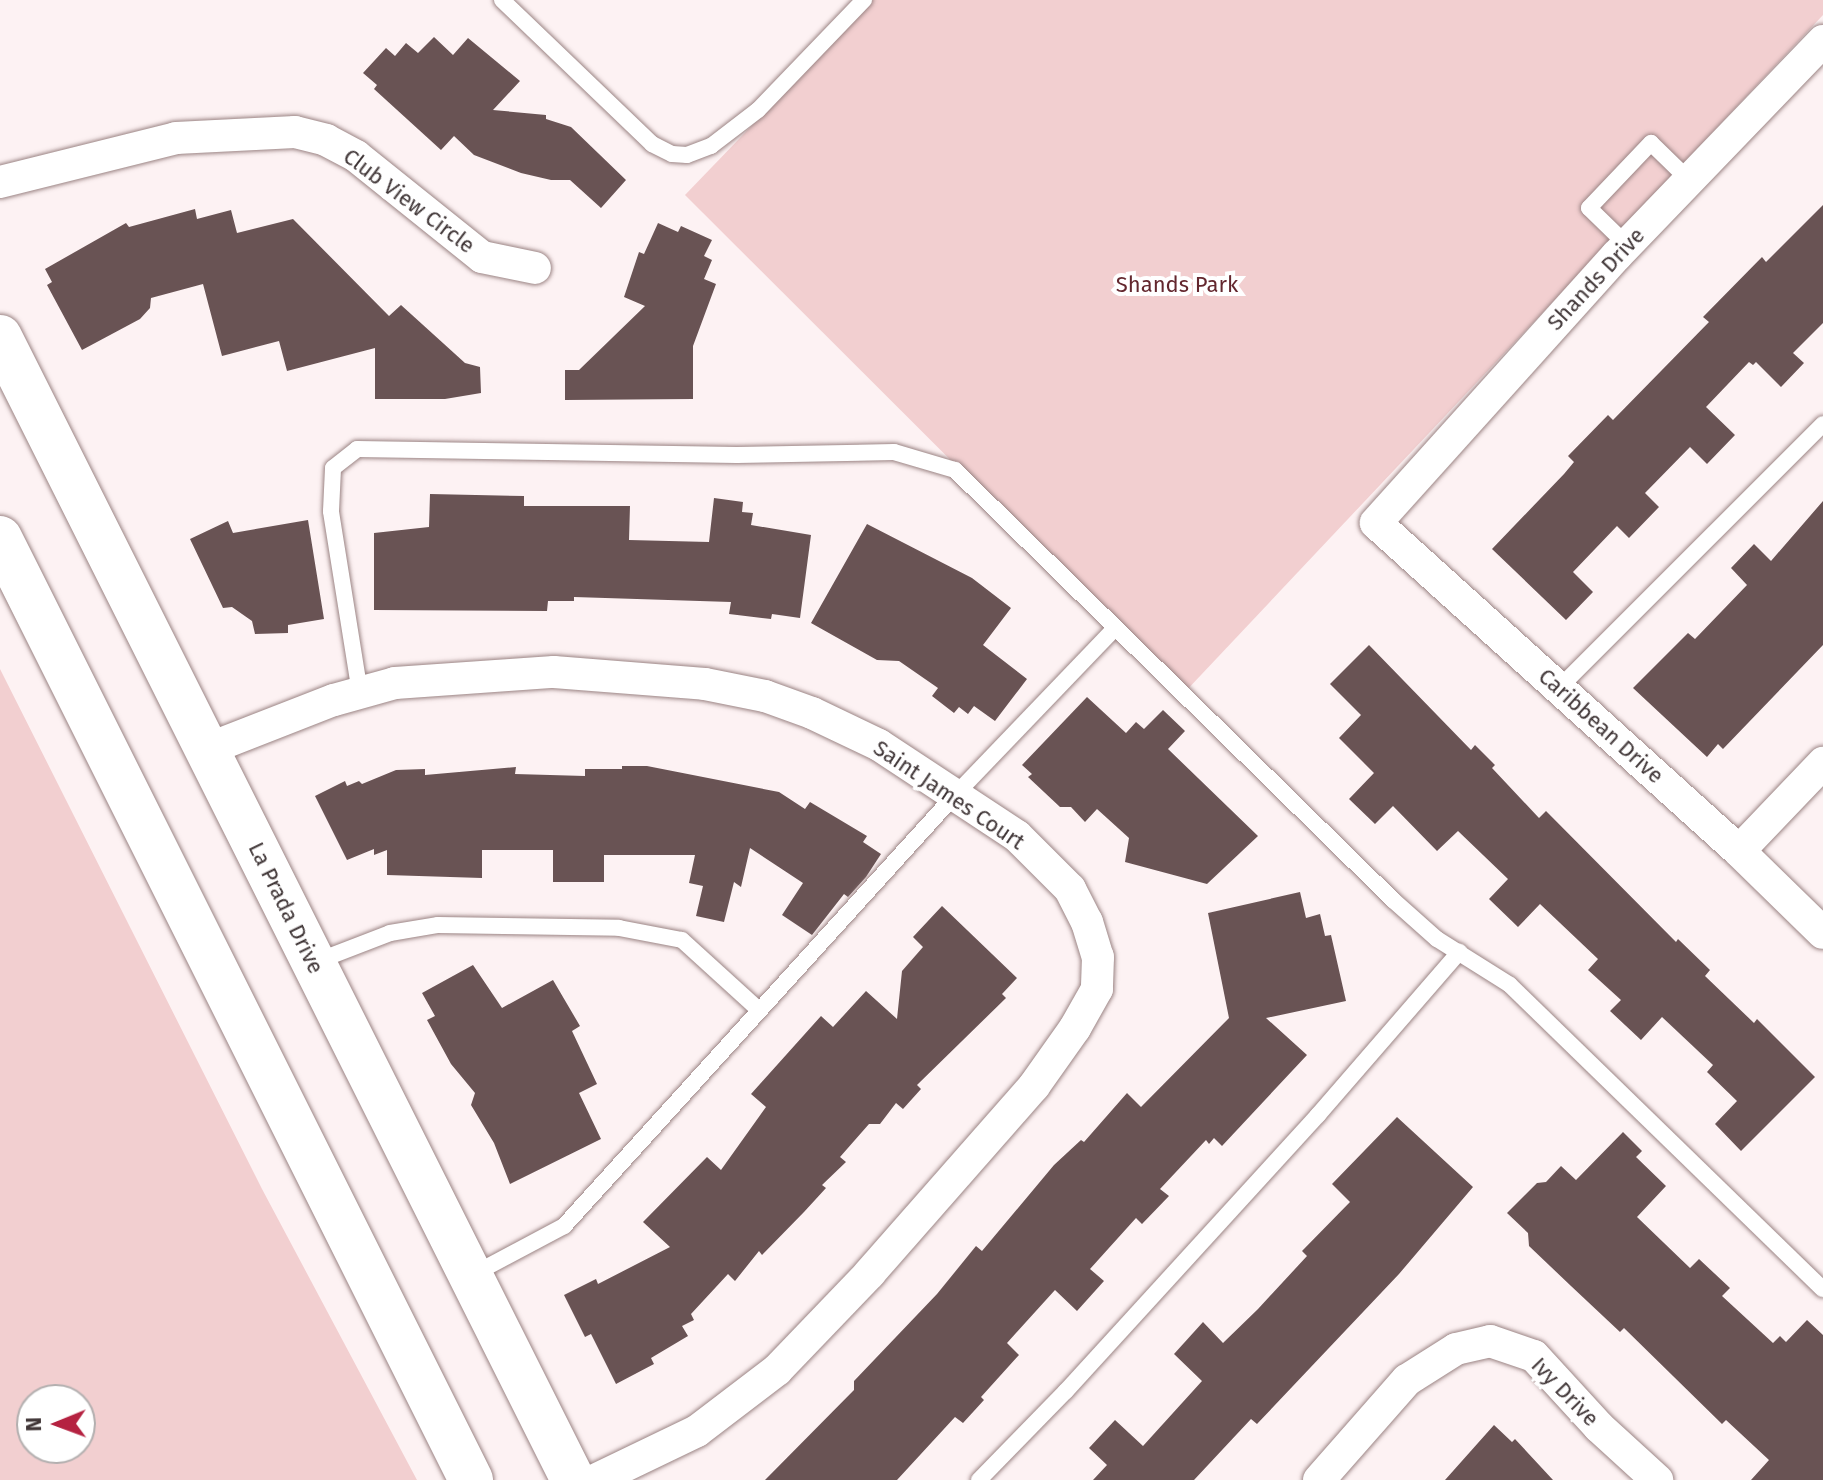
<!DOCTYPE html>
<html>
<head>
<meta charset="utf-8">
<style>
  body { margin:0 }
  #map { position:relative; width:1823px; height:1480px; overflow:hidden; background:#fdf2f3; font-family:"Fira Sans",sans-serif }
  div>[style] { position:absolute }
  .green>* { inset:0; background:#f2cfd0 }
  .building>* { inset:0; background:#695354 }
  .roads { filter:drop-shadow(0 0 2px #9b8484) drop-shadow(0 0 2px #9b8484) }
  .lane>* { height:16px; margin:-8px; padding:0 8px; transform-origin:8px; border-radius:8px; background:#fff }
  .street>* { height:32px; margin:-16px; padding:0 16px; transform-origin:16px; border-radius:16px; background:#fff }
  .secondary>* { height:44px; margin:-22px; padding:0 22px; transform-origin:22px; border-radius:22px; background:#fff }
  span { translate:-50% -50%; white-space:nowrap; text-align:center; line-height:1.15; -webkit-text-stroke:8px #fff; paint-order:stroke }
  .street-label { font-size:22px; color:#403637 }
  .park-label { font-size:22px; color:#63272e }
  .north { position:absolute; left:16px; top:1384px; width:80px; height:80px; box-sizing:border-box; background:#fff; border:2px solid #b3afaf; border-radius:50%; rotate:269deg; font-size:22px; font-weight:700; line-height:32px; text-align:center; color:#403637 }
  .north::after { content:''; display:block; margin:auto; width:28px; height:36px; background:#b52241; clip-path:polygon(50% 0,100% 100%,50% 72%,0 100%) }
</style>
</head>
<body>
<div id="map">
  <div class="green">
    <div style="clip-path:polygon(873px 0,1823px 0,1823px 15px,1184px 693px,685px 195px)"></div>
    <div style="clip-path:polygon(evenodd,0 669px,262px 1189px,417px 1480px,0 1480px,0 669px,80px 1400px,80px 1448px,32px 1448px,32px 1400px,80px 1400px)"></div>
  </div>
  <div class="building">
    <div style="clip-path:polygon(434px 37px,453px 55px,468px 38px,520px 81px,493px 110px,546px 115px,546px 119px,571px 127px,626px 180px,601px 208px,570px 180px,551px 180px,521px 173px,474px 155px,454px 136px,441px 150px,374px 89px,377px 85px,363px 73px,386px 48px,395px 56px,406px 43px,418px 53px)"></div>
    <div style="clip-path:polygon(1823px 205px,1823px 323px,1793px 353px,1804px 363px,1781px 387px,1756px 362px,1753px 365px,1749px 362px,1706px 407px,1735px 435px,1707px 464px,1690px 447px,1645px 493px,1659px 507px,1629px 538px,1617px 526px,1573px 572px,1593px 592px,1566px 620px,1492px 549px,1564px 474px,1574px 462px,1568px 456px,1608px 415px,1613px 420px,1709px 322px,1703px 317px,1762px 257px,1766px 262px)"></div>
    <div style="clip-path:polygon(195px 209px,197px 219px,231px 210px,237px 233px,293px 219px,389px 316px,401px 305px,465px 363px,480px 367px,481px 393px,445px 399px,375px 399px,375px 348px,287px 371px,279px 341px,222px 356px,203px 284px,151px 298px,150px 308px,140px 319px,82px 350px,47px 285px,52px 282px,45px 269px,126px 223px,129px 227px)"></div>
    <div style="clip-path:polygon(658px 223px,678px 232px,681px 226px,712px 240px,704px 256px,712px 260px,704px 279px,716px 284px,693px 346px,693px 399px,565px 400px,565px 370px,579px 370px,645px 306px,624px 297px,639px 252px,644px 254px)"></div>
    <div style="clip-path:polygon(430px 494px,524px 496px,524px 506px,630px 506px,629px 540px,709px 542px,714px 498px,743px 502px,742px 512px,753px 513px,751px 525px,811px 535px,800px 618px,772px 614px,771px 619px,729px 614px,731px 602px,574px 597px,574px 601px,548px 601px,547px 611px,374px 610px,374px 533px,429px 527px)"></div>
    <div style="clip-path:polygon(1823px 501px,1823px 645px,1723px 749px,1718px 744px,1707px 757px,1633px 688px,1688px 633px,1695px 639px,1747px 585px,1731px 568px,1754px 544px,1771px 561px)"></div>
    <div style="clip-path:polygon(308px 520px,324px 619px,288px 625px,288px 633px,255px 634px,252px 621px,232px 607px,223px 608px,190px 539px,228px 521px,233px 533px)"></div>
    <div style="clip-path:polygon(867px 524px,972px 578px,1011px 608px,983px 645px,1027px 679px,995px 721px,974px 706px,968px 714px,959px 707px,954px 713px,932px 696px,938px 688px,899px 661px,877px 660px,811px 623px)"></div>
    <div style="clip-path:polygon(1369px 645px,1471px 750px,1475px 745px,1495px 765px,1492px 768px,1539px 818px,1546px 811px,1676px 942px,1678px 939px,1710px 970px,1705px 976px,1754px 1023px,1757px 1019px,1815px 1077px,1741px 1151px,1715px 1124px,1737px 1101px,1707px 1072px,1713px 1065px,1662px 1017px,1641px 1040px,1610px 1011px,1621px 1000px,1588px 970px,1598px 959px,1540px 904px,1518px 927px,1489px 899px,1508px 879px,1458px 831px,1437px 851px,1393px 806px,1375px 824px,1349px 799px,1374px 773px,1339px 738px,1361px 715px,1330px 684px)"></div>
    <div style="clip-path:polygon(1087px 697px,1126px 733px,1136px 722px,1144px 729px,1163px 710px,1185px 731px,1168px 749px,1258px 836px,1207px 884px,1125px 862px,1129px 838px,1097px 809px,1085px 822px,1071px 807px,1060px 807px,1028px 777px,1032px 774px,1022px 765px)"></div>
    <div style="clip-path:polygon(622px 766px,647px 766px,779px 792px,805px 809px,810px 802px,867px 836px,863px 842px,881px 854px,866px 877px,848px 897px,844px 894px,812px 935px,782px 915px,803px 883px,750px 848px,741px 887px,734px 882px,724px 922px,696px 916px,703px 886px,689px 883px,695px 855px,604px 855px,604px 882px,553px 882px,553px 850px,482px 850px,482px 878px,387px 875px,387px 850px,374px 855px,374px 849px,347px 860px,315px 796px,345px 781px,347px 786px,359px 781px,362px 784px,396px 770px,425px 769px,425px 775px,516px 767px,515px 774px,585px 776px,585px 769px,622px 769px)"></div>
    <div style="clip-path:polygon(1300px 892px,1306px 918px,1320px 914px,1325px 936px,1331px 935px,1346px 1001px,1266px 1018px,1307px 1055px,1222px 1146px,1214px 1138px,1209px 1144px,1206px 1140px,1160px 1189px,1169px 1196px,1142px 1224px,1136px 1218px,1090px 1269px,1104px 1281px,1077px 1311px,1055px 1290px,1007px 1343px,1019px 1355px,981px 1397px,984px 1400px,963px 1423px,955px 1417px,897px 1480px,765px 1480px,854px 1390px,854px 1381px,937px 1294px,976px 1246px,982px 1251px,1054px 1165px,1081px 1140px,1084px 1142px,1127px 1093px,1141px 1107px,1229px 1018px,1208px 913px)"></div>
    <div style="clip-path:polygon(942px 906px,1017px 978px,1002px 994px,1006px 998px,917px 1085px,921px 1089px,903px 1109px,896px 1103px,880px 1124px,869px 1124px,840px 1157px,846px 1162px,822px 1185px,826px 1188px,804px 1212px,762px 1255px,759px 1251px,735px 1281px,728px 1274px,691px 1314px,694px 1320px,682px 1326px,688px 1336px,651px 1358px,654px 1364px,616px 1384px,591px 1334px,585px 1337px,564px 1295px,596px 1279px,598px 1284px,670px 1247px,643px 1222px,707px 1157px,721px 1170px,766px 1107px,751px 1094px,821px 1016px,833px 1027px,866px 991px,897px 1019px,902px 971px,923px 947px,913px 937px)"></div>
    <div style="clip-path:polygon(473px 965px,502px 1008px,553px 980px,580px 1026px,572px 1031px,597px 1084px,579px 1093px,601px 1139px,510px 1184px,494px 1143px,471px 1105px,475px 1093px,451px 1064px,427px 1020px,435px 1016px,422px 993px)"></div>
    <div style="clip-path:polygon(1397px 1117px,1473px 1187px,1399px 1274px,1257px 1424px,1251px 1419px,1194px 1480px,1093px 1480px,1107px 1465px,1089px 1448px,1115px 1420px,1143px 1446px,1202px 1381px,1174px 1354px,1203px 1322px,1223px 1343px,1258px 1309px,1307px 1256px,1302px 1251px,1350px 1202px,1332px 1184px)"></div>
    <div style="clip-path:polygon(1623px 1132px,1642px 1151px,1636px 1157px,1666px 1186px,1637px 1217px,1690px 1268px,1699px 1259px,1730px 1288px,1722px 1296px,1773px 1343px,1780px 1336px,1786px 1342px,1807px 1320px,1823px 1335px,1823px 1480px,1751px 1480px,1769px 1460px,1726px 1420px,1722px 1424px,1624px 1328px,1620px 1332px,1571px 1286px,1529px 1246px,1528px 1233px,1507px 1213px,1537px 1183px,1546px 1182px,1561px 1166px,1576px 1180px)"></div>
    <div style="clip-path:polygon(1494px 1425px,1512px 1442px,1515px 1439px,1553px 1480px,1445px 1480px)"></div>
  </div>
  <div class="roads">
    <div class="lane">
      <div style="left:502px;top:0;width:208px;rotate:43.8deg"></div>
      <div style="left:652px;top:144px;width:22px;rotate:27deg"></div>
      <div style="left:672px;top:154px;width:15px;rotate:4deg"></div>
      <div style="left:687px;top:155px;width:26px;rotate:-21deg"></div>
      <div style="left:711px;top:146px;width:59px;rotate:-37.5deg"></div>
      <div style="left:758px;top:110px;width:153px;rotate:-46.1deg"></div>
      <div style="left:1627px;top:245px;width:53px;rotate:-135.8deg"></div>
      <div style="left:1589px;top:208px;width:90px;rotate:-46.4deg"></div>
      <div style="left:1651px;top:143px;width:53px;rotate:44.2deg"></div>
      <div style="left:1559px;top:688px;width:373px;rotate:-45deg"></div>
      <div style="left:360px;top:693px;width:184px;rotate:-99.1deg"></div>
      <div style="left:331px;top:511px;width:43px;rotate:-87.3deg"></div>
      <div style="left:333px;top:468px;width:31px;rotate:-38deg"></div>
      <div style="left:357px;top:449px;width:380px;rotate:0.9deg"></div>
      <div style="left:737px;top:455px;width:157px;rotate:-1.1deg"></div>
      <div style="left:894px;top:452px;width:64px;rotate:16.4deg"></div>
      <div style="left:955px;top:470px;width:614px;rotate:44.47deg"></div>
      <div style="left:1393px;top:900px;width:59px;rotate:41.6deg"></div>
      <div style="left:1437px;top:939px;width:86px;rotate:32.2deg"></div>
      <div style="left:1510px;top:985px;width:436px;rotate:44.2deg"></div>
      <div style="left:315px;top:962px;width:80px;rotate:-21.1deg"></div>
      <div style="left:390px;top:933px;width:49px;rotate:-9.5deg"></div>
      <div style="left:438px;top:925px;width:181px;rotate:0.9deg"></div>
      <div style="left:619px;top:928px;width:64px;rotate:10.8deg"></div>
      <div style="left:682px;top:940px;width:104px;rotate:42.3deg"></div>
      <div style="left:472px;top:1275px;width:104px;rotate:-28deg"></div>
      <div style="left:564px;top:1226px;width:582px;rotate:-47.79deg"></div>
      <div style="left:955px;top:795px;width:231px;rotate:-46.2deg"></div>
      <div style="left:979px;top:1480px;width:124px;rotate:-45.7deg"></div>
      <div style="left:1066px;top:1391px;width:374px;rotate:-47.6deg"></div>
      <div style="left:1318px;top:1115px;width:216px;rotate:-49.1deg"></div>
    </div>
    <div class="street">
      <div style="left:1823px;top:41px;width:298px;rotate:133.9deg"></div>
      <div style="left:1616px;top:256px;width:359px;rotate:132deg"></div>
      <div style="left:1376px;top:523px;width:489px;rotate:42.1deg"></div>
      <div style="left:1739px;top:851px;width:117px;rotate:44.3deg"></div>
      <div style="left:0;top:182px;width:181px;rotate:-14deg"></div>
      <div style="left:176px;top:138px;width:119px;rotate:-2.9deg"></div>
      <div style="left:295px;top:132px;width:32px;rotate:14deg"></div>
      <div style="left:326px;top:140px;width:34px;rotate:28deg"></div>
      <div style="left:356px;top:156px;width:161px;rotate:38.7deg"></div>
      <div style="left:482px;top:257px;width:54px;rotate:11.7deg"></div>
      <div style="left:208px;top:749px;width:135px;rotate:-21.3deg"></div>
      <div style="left:334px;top:700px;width:63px;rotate:-15.6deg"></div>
      <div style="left:395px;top:683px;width:159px;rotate:-4deg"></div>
      <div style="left:554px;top:672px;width:151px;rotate:4.5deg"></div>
      <div style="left:705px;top:684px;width:61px;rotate:11.3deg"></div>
      <div style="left:765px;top:696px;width:50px;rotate:19.9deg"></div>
      <div style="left:812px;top:713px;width:74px;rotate:25.5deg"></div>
      <div style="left:879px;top:745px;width:165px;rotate:33.4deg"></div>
      <div style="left:1017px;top:836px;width:75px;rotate:45deg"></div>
      <div style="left:1070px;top:889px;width:37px;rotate:63deg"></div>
      <div style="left:1087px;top:922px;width:37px;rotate:73deg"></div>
      <div style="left:1098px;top:957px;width:32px;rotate:92deg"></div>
      <div style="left:1097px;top:989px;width:45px;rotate:119.4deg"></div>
      <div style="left:1075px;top:1028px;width:71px;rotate:125.3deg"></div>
      <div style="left:1034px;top:1086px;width:249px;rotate:131.3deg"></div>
      <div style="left:870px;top:1273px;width:134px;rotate:133.8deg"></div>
      <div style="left:777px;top:1370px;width:101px;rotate:142.7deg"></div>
      <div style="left:697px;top:1431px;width:113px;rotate:154.3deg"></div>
      <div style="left:1739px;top:851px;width:122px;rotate:-46.3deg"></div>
      <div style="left:1319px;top:1480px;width:133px;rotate:-48.7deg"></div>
      <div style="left:1407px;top:1380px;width:58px;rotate:-32.3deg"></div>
      <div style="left:1456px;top:1349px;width:35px;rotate:-13deg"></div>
      <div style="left:1490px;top:1341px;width:46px;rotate:18.8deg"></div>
      <div style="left:1534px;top:1356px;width:96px;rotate:47.5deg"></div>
      <div style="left:1599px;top:1427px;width:79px;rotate:42.4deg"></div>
    </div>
    <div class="secondary">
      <div style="left:0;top:337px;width:1279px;rotate:63.37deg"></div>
      <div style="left:0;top:538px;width:1053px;rotate:63.43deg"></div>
    </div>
  </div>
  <div class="street-label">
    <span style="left:409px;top:201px;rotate:37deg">Club View Circle</span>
    <span style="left:1596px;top:279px;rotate:-47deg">Shands Drive</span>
    <span style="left:1601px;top:726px;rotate:42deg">Caribbean Drive</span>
    <span style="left:949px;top:795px;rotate:34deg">Saint James Court</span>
    <span style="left:286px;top:908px;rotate:64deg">La Prada Drive</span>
    <span style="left:1565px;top:1392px;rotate:46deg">Ivy Drive</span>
  </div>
  <div class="park-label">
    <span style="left:1177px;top:285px">Shands Park</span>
  </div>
  <div class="north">N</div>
</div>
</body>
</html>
